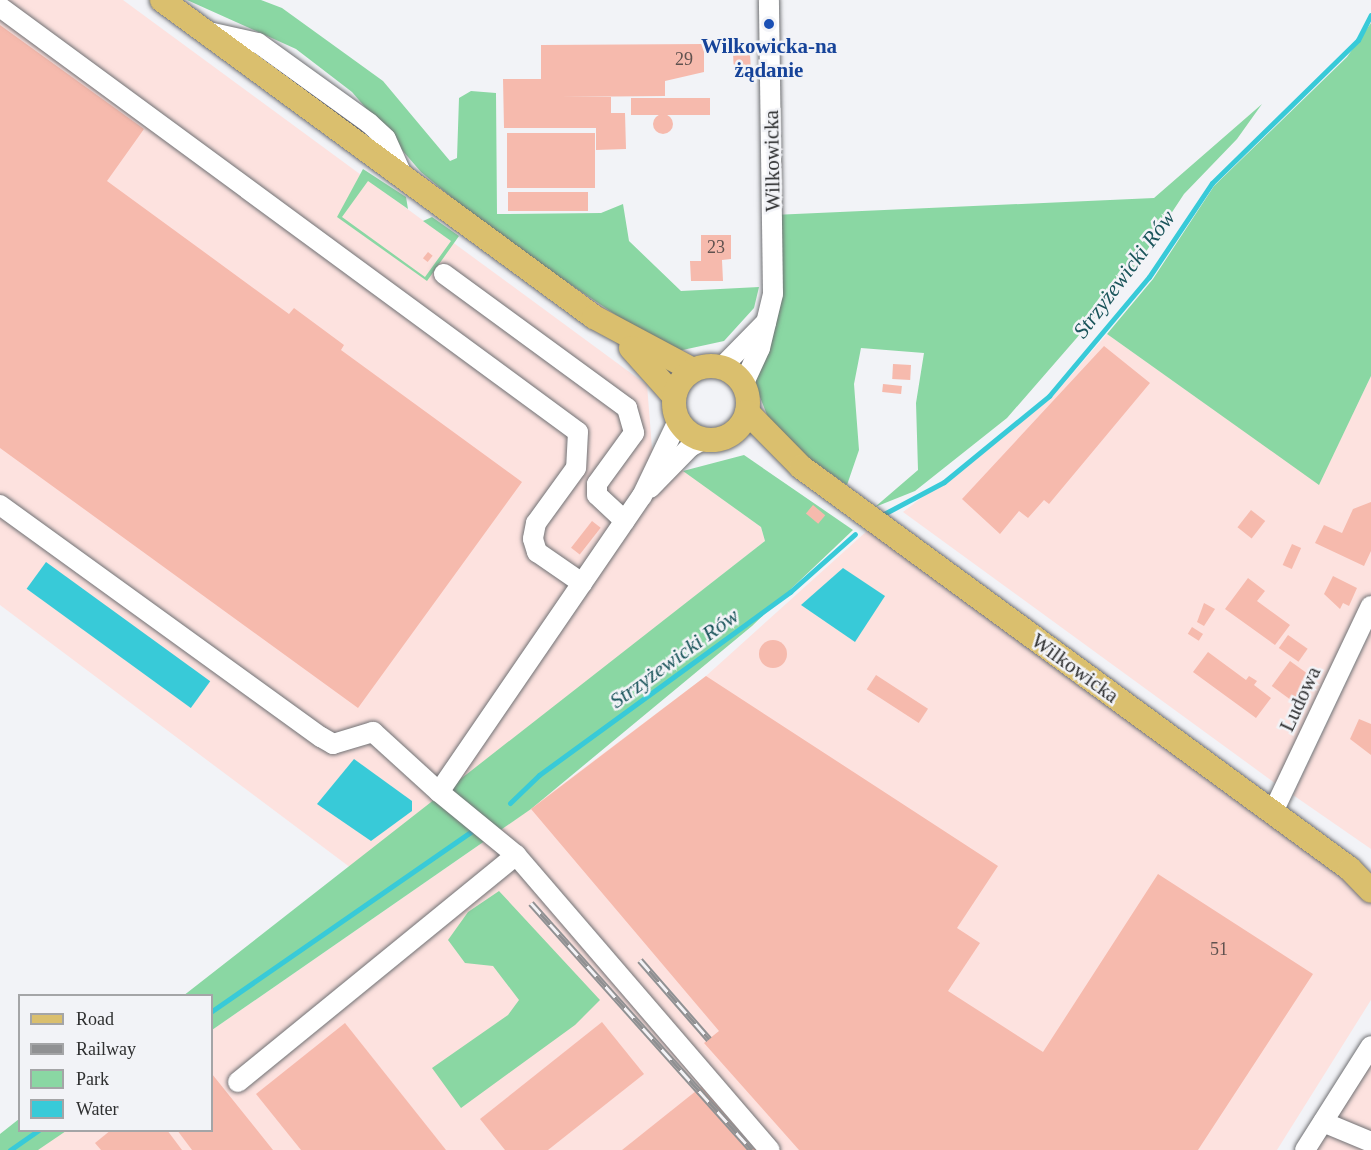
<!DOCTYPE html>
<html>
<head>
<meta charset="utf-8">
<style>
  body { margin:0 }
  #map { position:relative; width:1371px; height:1150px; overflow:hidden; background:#f2f3f7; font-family:"Times New Roman",serif }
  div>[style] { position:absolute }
  .industrial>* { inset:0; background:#fde2df }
  .green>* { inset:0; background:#8ad7a3 }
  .water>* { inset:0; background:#38cad8; transform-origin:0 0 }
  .stream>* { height:5px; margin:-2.5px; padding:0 2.5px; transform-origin:2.5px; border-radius:2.5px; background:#38cad8 }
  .building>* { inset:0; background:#f6baad; transform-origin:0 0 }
  .round { border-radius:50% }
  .roads { filter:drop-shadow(0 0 2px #707174) drop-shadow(0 0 2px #707174) }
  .minor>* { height:20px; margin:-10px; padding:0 10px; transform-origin:10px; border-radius:10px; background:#fff }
  .major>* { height:24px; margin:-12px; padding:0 12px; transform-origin:12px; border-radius:12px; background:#dabf6e }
  .major>.ring { margin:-12px; padding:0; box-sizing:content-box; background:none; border:24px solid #dabf6e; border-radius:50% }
  .rail>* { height:7px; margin-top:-3.5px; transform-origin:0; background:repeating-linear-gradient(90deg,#f2f3f7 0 14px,#909193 0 28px); box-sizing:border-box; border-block:2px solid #909193 }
  .dots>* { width:16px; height:16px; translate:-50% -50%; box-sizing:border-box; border:3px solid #f2f3f7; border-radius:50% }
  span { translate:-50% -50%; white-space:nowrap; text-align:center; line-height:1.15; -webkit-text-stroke:5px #f2f3f7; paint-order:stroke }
  .number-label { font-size:18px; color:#60524f }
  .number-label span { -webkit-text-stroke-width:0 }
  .transit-label { font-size:21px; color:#164399; font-weight:700 }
  .street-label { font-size:21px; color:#2e2f30 }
  .water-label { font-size:22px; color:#19545a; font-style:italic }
  .legend { position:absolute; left:18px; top:994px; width:195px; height:138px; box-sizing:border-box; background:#f2f3f7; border:2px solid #a4a5a7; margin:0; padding:8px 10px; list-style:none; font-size:18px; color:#2e2f30 }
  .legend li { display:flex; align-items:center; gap:12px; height:30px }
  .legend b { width:30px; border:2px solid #a4a5a7 }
</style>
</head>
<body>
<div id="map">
  <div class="industrial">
    <div style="clip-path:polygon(0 0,123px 0,647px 385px,652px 448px,761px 527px,765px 541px,351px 868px,0 605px)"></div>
    <div style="clip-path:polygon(1107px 334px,1319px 484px,1371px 376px,1371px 595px,1279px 786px,903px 512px,1052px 397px)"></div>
    <div style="clip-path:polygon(868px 530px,1371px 891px,1371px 1000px,1277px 1150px,37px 1150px,65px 1131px,212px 1130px,212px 1030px,515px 820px,706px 676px)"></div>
    <div style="clip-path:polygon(1371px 630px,1371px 849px,1293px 795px)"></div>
    <div style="clip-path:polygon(1371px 1046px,1371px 1150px,1305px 1150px)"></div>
  </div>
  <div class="green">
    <div style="clip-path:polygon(187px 0,261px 0,282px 8px,383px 81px,450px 161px,457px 158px,459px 98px,471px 91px,496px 93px,497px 214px,601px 213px,623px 204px,629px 241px,681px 291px,759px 287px,754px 308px,724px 341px,678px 351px,665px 348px,497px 235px,421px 172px,352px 92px,296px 49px)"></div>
    <div style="clip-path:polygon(1371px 23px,1371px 376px,1319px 485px,1107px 334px,1153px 279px,1214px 186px,1347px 57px)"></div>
    <div style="clip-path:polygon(1262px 104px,1237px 139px,1184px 194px,1128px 279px,1007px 418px,915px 491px,875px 507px,918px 470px,916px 403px,924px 353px,861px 348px,854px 384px,859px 450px,847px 485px,793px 447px,769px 420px,749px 369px,760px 348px,773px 215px,1154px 198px)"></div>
    <div style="clip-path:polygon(363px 169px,406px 197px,408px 209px,368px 181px,342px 217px,425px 277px,451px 241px,423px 221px,432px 217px,459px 236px,427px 281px,337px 217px)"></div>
    <div style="clip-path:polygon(744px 455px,853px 530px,752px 626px,531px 809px,212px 1030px,212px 996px,183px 996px,765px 541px,761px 527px,683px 471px)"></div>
    <div style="clip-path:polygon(499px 891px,600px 1000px,575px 1025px,461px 1108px,432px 1068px,508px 1015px,519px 1000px,493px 966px,465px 963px,448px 940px,468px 912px)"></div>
    <div style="clip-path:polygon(19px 1119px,20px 1130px,66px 1131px,38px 1150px,0 1150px,0 1134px)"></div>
  </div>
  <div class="water">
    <div style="left:46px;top:562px;width:203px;height:33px;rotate:36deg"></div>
    <div style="clip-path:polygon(843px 568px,885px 596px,855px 642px,801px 605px)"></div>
    <div style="clip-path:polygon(354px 759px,412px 801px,412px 811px,371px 841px,317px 804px)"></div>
  </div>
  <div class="stream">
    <div style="left:880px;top:516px;width:72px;rotate:-28deg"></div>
    <div style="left:944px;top:482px;width:136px;rotate:-39.3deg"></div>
    <div style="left:1049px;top:396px;width:155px;rotate:-50deg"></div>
    <div style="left:1149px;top:277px;width:113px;rotate:-56.2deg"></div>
    <div style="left:1212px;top:183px;width:204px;rotate:-44.4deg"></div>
    <div style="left:1358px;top:40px;width:28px;rotate:-63deg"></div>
    <div style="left:510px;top:803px;width:40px;rotate:-44deg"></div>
    <div style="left:539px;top:775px;width:311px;rotate:-36.1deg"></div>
    <div style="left:790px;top:592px;width:87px;rotate:-41.7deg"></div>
    <div style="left:212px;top:1011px;width:316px;rotate:-34.7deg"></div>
    <div style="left:10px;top:1150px;width:35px;rotate:-35deg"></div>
  </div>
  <div class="building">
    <div style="clip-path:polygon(0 25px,144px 129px,107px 181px,289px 314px,294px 308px,344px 345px,341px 350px,522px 482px,358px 708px,0 448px)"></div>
    <div style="clip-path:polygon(704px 44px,704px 72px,665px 81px,665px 96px,561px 97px,611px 97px,611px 113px,625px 113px,626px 149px,596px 150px,596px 128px,504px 128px,503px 79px,541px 79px,541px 45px)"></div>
    <div style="left:750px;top:53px;width:22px;height:17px;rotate:87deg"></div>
    <div style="left:631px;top:98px;width:79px;height:17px"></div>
    <div class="round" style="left:653px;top:114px;width:20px;height:20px"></div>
    <div style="left:507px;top:133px;width:88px;height:55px"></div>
    <div style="left:508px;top:192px;width:80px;height:19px"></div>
    <div style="clip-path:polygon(701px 235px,731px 235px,731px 259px,722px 260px,723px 281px,691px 281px,690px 261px,701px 261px)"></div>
    <div style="left:428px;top:252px;width:6px;height:8px;rotate:39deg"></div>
    <div style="clip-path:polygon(1104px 346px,1150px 383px,1049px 504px,1044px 500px,1028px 518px,1019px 511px,1000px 534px,962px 499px)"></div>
    <div style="left:893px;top:364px;width:18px;height:15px;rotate:3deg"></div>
    <div style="left:883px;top:384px;width:19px;height:8px;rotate:6deg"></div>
    <div style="clip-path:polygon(1371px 502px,1371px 551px,1364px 566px,1315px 543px,1324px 525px,1342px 533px,1353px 509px)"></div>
    <div style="left:813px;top:505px;width:16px;height:11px;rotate:40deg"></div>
    <div style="left:1251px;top:510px;width:18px;height:22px;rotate:38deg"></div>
    <div style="left:592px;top:521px;width:11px;height:34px;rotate:38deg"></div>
    <div style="left:1292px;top:544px;width:10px;height:23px;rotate:24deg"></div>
    <div style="clip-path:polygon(1333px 576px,1357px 588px,1349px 606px,1343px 603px,1340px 609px,1324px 594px)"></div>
    <div style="clip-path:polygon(1248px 578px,1265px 591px,1257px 601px,1290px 625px,1275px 645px,1225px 609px)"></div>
    <div style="clip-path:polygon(1204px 603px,1215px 609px,1204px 626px,1197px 622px)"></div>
    <div style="left:1192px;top:627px;width:13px;height:8px;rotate:32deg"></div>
    <div style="left:1288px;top:635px;width:24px;height:16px;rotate:35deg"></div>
    <div class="round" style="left:759px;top:640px;width:28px;height:28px"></div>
    <div style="clip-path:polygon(1208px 652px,1246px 680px,1249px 676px,1257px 681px,1254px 685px,1271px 698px,1256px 718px,1193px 672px)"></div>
    <div style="left:1290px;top:661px;width:27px;height:31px;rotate:36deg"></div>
    <div style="left:876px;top:675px;width:62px;height:17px;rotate:33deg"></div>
    <div style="clip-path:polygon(706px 676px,998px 866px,957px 928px,980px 943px,948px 991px,1043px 1052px,1158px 874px,1313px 974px,1198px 1150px,799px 1150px,704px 1043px,719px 1031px,531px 809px)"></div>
    <div style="clip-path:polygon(1359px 719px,1371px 724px,1371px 755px,1350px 739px)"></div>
    <div style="clip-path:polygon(602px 1022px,644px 1074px,548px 1150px,505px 1150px,480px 1119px)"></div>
    <div style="clip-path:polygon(345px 1023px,446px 1150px,301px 1150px,256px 1094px)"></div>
    <div style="clip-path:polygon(212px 1074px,273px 1150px,192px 1150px,177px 1130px,212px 1130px)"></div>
    <div style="clip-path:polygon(701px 1087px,756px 1150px,622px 1150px)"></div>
    <div style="clip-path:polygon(111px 1130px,167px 1130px,182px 1150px,101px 1150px,95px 1143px)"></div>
  </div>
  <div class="roads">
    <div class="minor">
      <div style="left:0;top:7px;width:717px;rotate:36.33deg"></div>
      <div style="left:578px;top:432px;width:36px;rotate:93deg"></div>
      <div style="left:576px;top:468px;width:68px;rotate:126deg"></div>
      <div style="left:536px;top:523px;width:16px;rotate:101deg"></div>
      <div style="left:533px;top:539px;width:14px;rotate:73deg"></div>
      <div style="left:537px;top:552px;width:55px;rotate:34.6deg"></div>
      <div style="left:204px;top:31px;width:55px;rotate:12.5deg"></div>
      <div style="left:258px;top:43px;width:137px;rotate:35.8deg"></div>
      <div style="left:369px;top:123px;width:23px;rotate:43deg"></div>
      <div style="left:386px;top:139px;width:42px;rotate:65.9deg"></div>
      <div style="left:444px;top:274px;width:227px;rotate:36.2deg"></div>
      <div style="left:627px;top:408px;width:26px;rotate:74deg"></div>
      <div style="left:634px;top:433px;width:63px;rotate:126deg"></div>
      <div style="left:597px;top:484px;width:11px;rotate:90deg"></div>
      <div style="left:597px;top:495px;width:38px;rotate:43deg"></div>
      <div style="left:722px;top:367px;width:63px;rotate:-45.6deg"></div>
      <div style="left:743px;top:385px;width:41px;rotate:-65.3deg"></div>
      <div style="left:760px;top:348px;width:56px;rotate:-76.5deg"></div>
      <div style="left:773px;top:294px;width:294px;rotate:-90.8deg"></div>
      <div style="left:650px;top:488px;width:57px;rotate:-45.7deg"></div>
      <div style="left:690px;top:447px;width:17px;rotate:-28deg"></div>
      <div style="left:0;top:505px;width:396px;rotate:35.9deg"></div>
      <div style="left:321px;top:737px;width:14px;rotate:30deg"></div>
      <div style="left:333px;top:744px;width:42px;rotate:-16.7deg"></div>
      <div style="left:373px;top:732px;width:89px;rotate:42.3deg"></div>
      <div style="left:439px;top:792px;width:359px;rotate:-55.6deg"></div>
      <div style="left:642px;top:496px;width:83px;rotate:-64.4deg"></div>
      <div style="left:439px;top:792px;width:99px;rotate:39.3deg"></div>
      <div style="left:1273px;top:812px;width:228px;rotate:-64.6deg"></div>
      <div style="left:238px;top:1082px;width:359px;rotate:-39.2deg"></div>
      <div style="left:516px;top:855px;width:389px;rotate:49.3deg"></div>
      <div style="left:1323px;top:1122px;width:52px;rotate:22.6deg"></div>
      <div style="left:1305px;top:1150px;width:123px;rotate:-57.6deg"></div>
    </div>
    <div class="major">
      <div style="left:162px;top:0;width:536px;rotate:36.27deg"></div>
      <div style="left:594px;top:317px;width:112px;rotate:28.2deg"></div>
      <div style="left:631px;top:348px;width:64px;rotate:48.1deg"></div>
      <div class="ring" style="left:674px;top:366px;width:50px;height:50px"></div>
      <div style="left:747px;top:412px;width:77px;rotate:45.5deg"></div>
      <div style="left:801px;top:467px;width:680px;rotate:36.21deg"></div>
      <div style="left:1350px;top:869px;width:30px;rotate:46deg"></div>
    </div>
  </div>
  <div class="rail">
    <div style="left:531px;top:903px;width:331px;rotate:48.2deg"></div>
    <div style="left:640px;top:960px;width:105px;rotate:48.9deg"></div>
  </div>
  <div class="dots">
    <div style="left:769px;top:24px;background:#1a4fb4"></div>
  </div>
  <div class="number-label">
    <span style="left:684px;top:59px">29</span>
    <span style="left:716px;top:247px">23</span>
    <span style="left:1219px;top:949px">51</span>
  </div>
  <div class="transit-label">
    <span style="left:769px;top:58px">Wilkowicka-na<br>żądanie</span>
  </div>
  <div class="street-label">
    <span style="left:772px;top:161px;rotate:-91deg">Wilkowicka</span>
    <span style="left:1075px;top:668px;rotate:36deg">Wilkowicka</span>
    <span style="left:1300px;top:699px;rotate:-65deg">Ludowa</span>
  </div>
  <div class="water-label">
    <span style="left:1124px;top:274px;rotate:-53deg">Strzyżewicki Rów</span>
    <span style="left:674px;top:658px;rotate:-36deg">Strzyżewicki Rów</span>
  </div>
  <ul class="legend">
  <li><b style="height:8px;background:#dabf6e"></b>Road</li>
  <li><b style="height:8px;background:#909193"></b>Railway</li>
  <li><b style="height:16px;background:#8ad7a3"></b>Park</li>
  <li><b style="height:16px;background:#38cad8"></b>Water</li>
  </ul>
</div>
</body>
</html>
